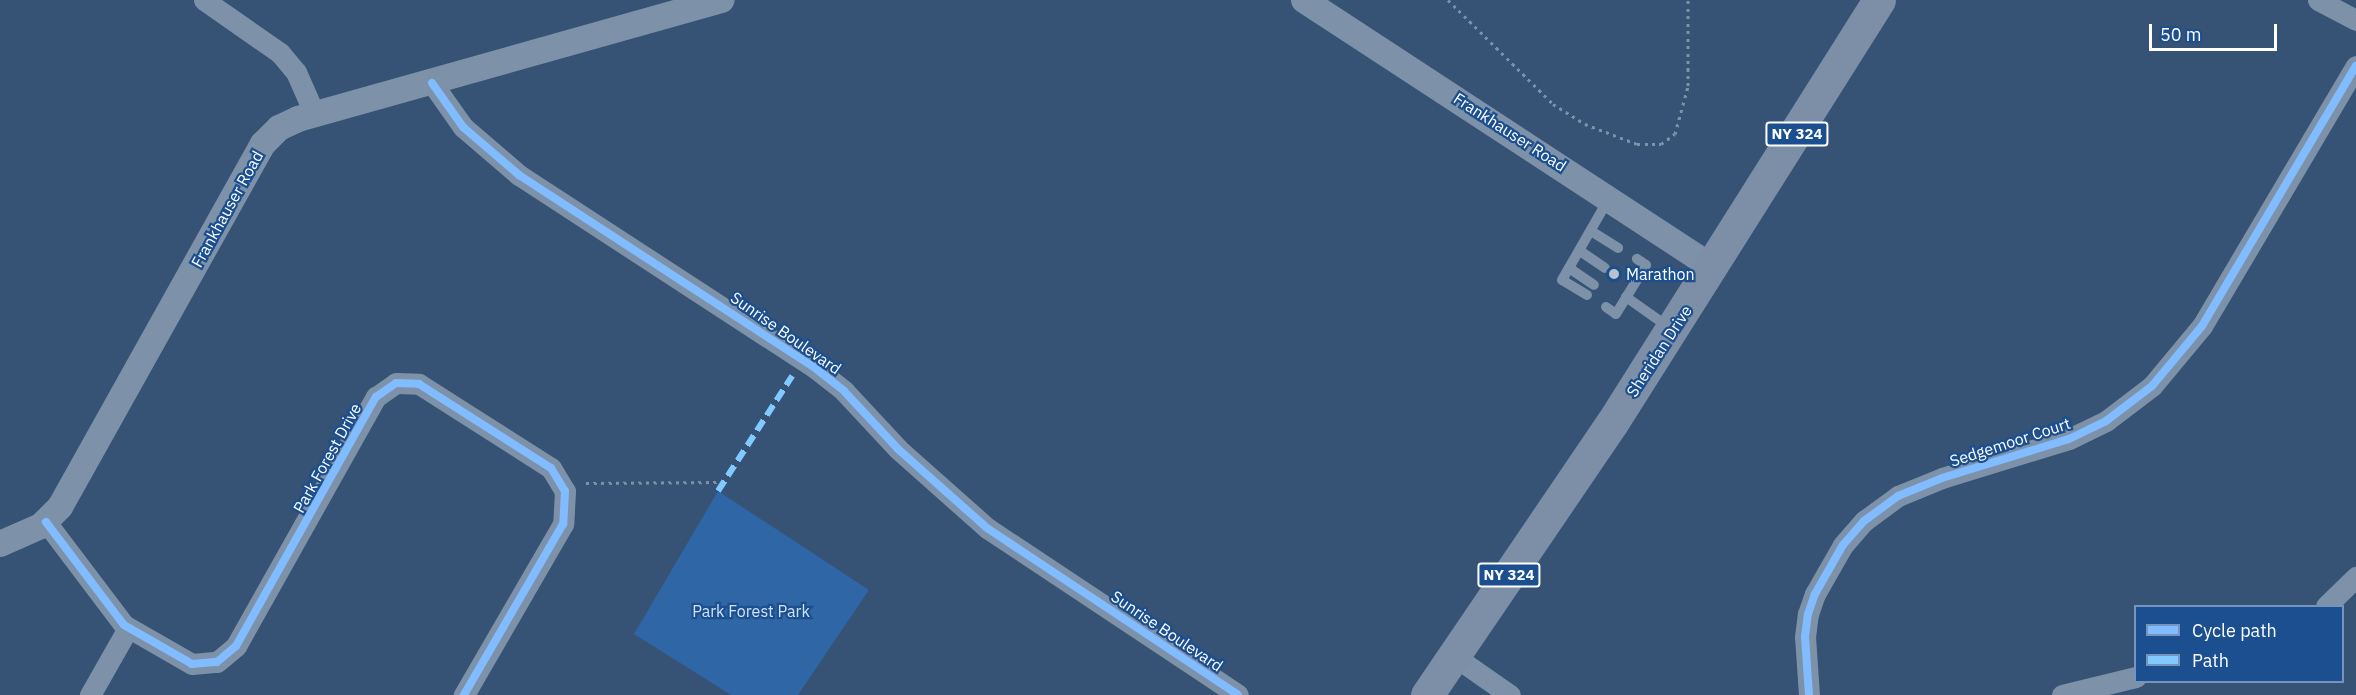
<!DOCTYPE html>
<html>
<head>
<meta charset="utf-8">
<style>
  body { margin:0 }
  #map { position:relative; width:2356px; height:695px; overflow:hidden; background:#365274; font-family:"IBM Plex Sans",sans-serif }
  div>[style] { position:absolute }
  .green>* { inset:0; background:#2f66a5 }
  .path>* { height:3px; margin-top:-1.5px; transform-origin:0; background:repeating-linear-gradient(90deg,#7d92a8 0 3px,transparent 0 7.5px) }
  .service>* { height:10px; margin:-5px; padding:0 5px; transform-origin:5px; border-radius:5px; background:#7d92a8 }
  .minor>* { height:21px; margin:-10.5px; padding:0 10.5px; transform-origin:10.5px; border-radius:10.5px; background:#7d92a8 }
  .tertiary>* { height:26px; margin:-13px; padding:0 13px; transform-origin:13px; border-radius:13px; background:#7d92a8 }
  .primary>* { height:33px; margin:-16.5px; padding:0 16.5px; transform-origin:16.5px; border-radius:16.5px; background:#7d8ea7 }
  .quiet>* { height:6px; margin-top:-3px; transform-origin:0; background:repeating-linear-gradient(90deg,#80caff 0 12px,transparent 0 18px) }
  .cycleway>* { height:8px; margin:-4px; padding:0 4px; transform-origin:4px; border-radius:4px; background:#80bcff }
  .dots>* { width:16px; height:16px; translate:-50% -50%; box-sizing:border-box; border:3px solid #1b4f8f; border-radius:50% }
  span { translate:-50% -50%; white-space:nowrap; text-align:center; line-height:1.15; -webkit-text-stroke:4.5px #1b4f8f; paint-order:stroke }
  .shield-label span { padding:2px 4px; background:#1b4f8f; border:2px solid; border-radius:4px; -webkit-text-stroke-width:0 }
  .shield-label { font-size:15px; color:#fff; font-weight:700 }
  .street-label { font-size:16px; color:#fff }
  .poi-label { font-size:16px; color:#fff }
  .left { translate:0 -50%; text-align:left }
  .park-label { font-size:16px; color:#cfe3fa }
  .legend { position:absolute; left:2134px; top:605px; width:210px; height:78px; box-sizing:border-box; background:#1b4f8f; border:2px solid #7695bc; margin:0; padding:8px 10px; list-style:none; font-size:18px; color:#fff }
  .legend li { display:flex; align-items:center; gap:12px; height:30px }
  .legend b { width:30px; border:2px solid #7695bc }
  .scale { position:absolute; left:2149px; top:24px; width:128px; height:27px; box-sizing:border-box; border:3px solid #fff; border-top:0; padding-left:8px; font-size:18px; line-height:21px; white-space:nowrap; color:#fff; -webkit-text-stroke:4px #1b4f8f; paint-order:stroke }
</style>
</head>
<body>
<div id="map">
  <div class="green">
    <div style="clip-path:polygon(718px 491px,869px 590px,798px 695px,731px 695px,634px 634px)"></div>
  </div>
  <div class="path">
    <div style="left:1448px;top:0;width:148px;rotate:44.7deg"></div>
    <div style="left:1553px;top:104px;width:38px;rotate:32deg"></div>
    <div style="left:1585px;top:124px;width:56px;rotate:21deg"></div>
    <div style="left:1637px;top:144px;width:24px"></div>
    <div style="left:1661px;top:144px;width:17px;rotate:-36deg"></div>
    <div style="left:1675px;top:134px;width:50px;rotate:-74.8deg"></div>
    <div style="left:1688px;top:86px;width:86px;rotate:-90deg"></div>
    <div style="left:586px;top:483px;width:135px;rotate:-0.4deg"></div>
  </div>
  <div class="service">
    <div style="left:1591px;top:231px;width:32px;rotate:32deg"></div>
    <div style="left:1580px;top:251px;width:30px;rotate:34deg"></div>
    <div style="left:1569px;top:268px;width:30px;rotate:34deg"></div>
    <div style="left:1587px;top:295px;width:29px;rotate:-149deg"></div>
    <div style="left:1562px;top:280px;width:92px;rotate:-60.1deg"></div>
    <div style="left:1626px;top:297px;width:54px;rotate:35.2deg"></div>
    <div style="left:1606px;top:307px;width:12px;rotate:35deg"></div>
    <div style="left:1616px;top:314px;width:57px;rotate:-58.5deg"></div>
    <div style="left:1646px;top:265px;width:11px;rotate:-146deg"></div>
  </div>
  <div class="minor">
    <div style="left:204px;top:0;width:93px;rotate:34.9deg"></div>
    <div style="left:280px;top:53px;width:25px;rotate:50deg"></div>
    <div style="left:296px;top:72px;width:47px;rotate:66.2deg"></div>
    <div style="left:2318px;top:0;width:43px;rotate:27.8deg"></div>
    <div style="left:432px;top:83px;width:54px;rotate:54.8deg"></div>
    <div style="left:463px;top:127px;width:74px;rotate:40.6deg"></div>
    <div style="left:519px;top:175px;width:353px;rotate:33.1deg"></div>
    <div style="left:815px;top:368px;width:37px;rotate:38deg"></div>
    <div style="left:844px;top:391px;width:79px;rotate:47deg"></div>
    <div style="left:898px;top:449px;width:119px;rotate:41.6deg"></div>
    <div style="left:987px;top:528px;width:301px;rotate:33.6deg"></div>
    <div style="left:46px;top:522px;width:129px;rotate:52.9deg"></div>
    <div style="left:124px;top:625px;width:78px;rotate:29.8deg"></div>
    <div style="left:192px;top:664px;width:25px;rotate:-5deg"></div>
    <div style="left:217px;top:662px;width:25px;rotate:-40deg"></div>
    <div style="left:236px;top:646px;width:286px;rotate:-60.7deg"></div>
    <div style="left:376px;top:397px;width:24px;rotate:-35deg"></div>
    <div style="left:396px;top:383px;width:23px;rotate:2deg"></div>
    <div style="left:419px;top:384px;width:156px;rotate:32.5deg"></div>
    <div style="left:551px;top:468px;width:27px;rotate:59deg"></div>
    <div style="left:565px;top:491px;width:33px;rotate:93deg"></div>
    <div style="left:563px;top:524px;width:198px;rotate:120.1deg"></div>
    <div style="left:2326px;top:606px;width:42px;rotate:-44deg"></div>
    <div style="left:1454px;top:656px;width:68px;rotate:34.9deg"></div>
    <div style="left:90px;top:695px;width:77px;rotate:-60.4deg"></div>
    <div style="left:1809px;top:695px;width:58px;rotate:-93.9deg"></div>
    <div style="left:1805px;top:637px;width:23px;rotate:-83deg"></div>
    <div style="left:1808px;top:614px;width:21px;rotate:-71deg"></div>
    <div style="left:1815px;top:594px;width:56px;rotate:-60.3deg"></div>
    <div style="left:1843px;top:545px;width:32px;rotate:-49deg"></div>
    <div style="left:1864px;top:521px;width:42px;rotate:-36.3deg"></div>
    <div style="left:1898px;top:496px;width:48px;rotate:-22.2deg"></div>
    <div style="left:1942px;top:478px;width:133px;rotate:-17.1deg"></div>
    <div style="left:2069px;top:439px;width:41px;rotate:-25.9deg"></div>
    <div style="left:2106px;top:421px;width:58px;rotate:-37.3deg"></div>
    <div style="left:2152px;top:386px;width:78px;rotate:-50.2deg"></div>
    <div style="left:2202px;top:326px;width:302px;rotate:-59.4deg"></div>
    <div style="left:2062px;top:695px;width:76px;rotate:-13.7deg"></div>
  </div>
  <div class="tertiary">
    <div style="left:1304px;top:0;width:489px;rotate:33.2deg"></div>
    <div style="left:0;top:544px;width:45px;rotate:-23.7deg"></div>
    <div style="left:41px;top:526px;width:27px;rotate:-45deg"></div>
    <div style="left:60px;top:507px;width:416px;rotate:-60.8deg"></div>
    <div style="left:263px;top:144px;width:23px;rotate:-45deg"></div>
    <div style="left:279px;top:128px;width:21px;rotate:-25deg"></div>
    <div style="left:298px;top:119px;width:440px;rotate:-15.7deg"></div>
  </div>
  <div class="primary">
    <div style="left:1427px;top:695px;width:329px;rotate:-55.8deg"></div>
    <div style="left:1612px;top:423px;width:500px;rotate:-57.74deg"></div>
  </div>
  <div class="quiet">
    <div style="left:718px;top:491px;width:137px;rotate:-57.2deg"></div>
  </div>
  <div class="cycleway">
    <div style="left:432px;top:83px;width:54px;rotate:54.8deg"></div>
    <div style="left:463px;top:127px;width:74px;rotate:40.6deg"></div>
    <div style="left:519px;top:175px;width:353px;rotate:33.1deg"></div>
    <div style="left:815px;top:368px;width:37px;rotate:38deg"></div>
    <div style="left:844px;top:391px;width:79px;rotate:47deg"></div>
    <div style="left:898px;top:449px;width:119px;rotate:41.6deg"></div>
    <div style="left:987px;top:528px;width:301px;rotate:33.6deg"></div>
    <div style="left:46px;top:522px;width:129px;rotate:52.9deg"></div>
    <div style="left:124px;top:625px;width:78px;rotate:29.8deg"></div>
    <div style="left:192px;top:664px;width:25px;rotate:-5deg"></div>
    <div style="left:217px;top:662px;width:25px;rotate:-40deg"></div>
    <div style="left:236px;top:646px;width:286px;rotate:-60.7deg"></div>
    <div style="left:376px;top:397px;width:24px;rotate:-35deg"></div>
    <div style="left:396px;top:383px;width:23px;rotate:2deg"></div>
    <div style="left:419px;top:384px;width:156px;rotate:32.5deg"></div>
    <div style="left:551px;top:468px;width:27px;rotate:59deg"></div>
    <div style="left:565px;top:491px;width:33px;rotate:93deg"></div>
    <div style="left:563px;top:524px;width:198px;rotate:120.1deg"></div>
    <div style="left:1809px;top:695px;width:58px;rotate:-93.9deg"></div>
    <div style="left:1805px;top:637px;width:23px;rotate:-83deg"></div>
    <div style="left:1808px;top:614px;width:21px;rotate:-71deg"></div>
    <div style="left:1815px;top:594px;width:56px;rotate:-60.3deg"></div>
    <div style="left:1843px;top:545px;width:32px;rotate:-49deg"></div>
    <div style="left:1864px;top:521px;width:42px;rotate:-36.3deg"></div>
    <div style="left:1898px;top:496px;width:48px;rotate:-22.2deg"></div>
    <div style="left:1942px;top:478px;width:133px;rotate:-17.1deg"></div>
    <div style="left:2069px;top:439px;width:41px;rotate:-25.9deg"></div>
    <div style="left:2106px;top:421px;width:58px;rotate:-37.3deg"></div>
    <div style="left:2152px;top:386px;width:78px;rotate:-50.2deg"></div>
    <div style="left:2202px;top:326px;width:302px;rotate:-59.4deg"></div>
  </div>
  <div class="dots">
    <div style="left:1614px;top:274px;background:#b9c2ce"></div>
  </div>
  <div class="shield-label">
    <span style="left:1797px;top:134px">NY 324</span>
    <span style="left:1509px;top:575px">NY 324</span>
  </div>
  <div class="street-label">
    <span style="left:1510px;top:132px;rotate:33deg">Frankhauser Road</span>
    <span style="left:227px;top:209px;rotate:-61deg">Frankhauser Road</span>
    <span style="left:786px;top:333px;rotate:35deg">Sunrise Boulevard</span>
    <span style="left:1659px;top:351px;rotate:-57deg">Sheridan Drive</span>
    <span style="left:2010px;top:442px;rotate:-18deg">Sedgemoor Court</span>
    <span style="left:327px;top:458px;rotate:-61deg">Park Forest Drive</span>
    <span style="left:1167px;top:631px;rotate:34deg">Sunrise Boulevard</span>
  </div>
  <div class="poi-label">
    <span class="left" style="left:1626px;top:274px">Marathon</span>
  </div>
  <div class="park-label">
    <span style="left:751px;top:611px">Park Forest Park</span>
  </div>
  <ul class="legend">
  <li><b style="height:8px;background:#80bcff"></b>Cycle path</li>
  <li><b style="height:8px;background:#80caff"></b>Path</li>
  </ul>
  <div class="scale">50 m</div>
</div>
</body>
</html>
